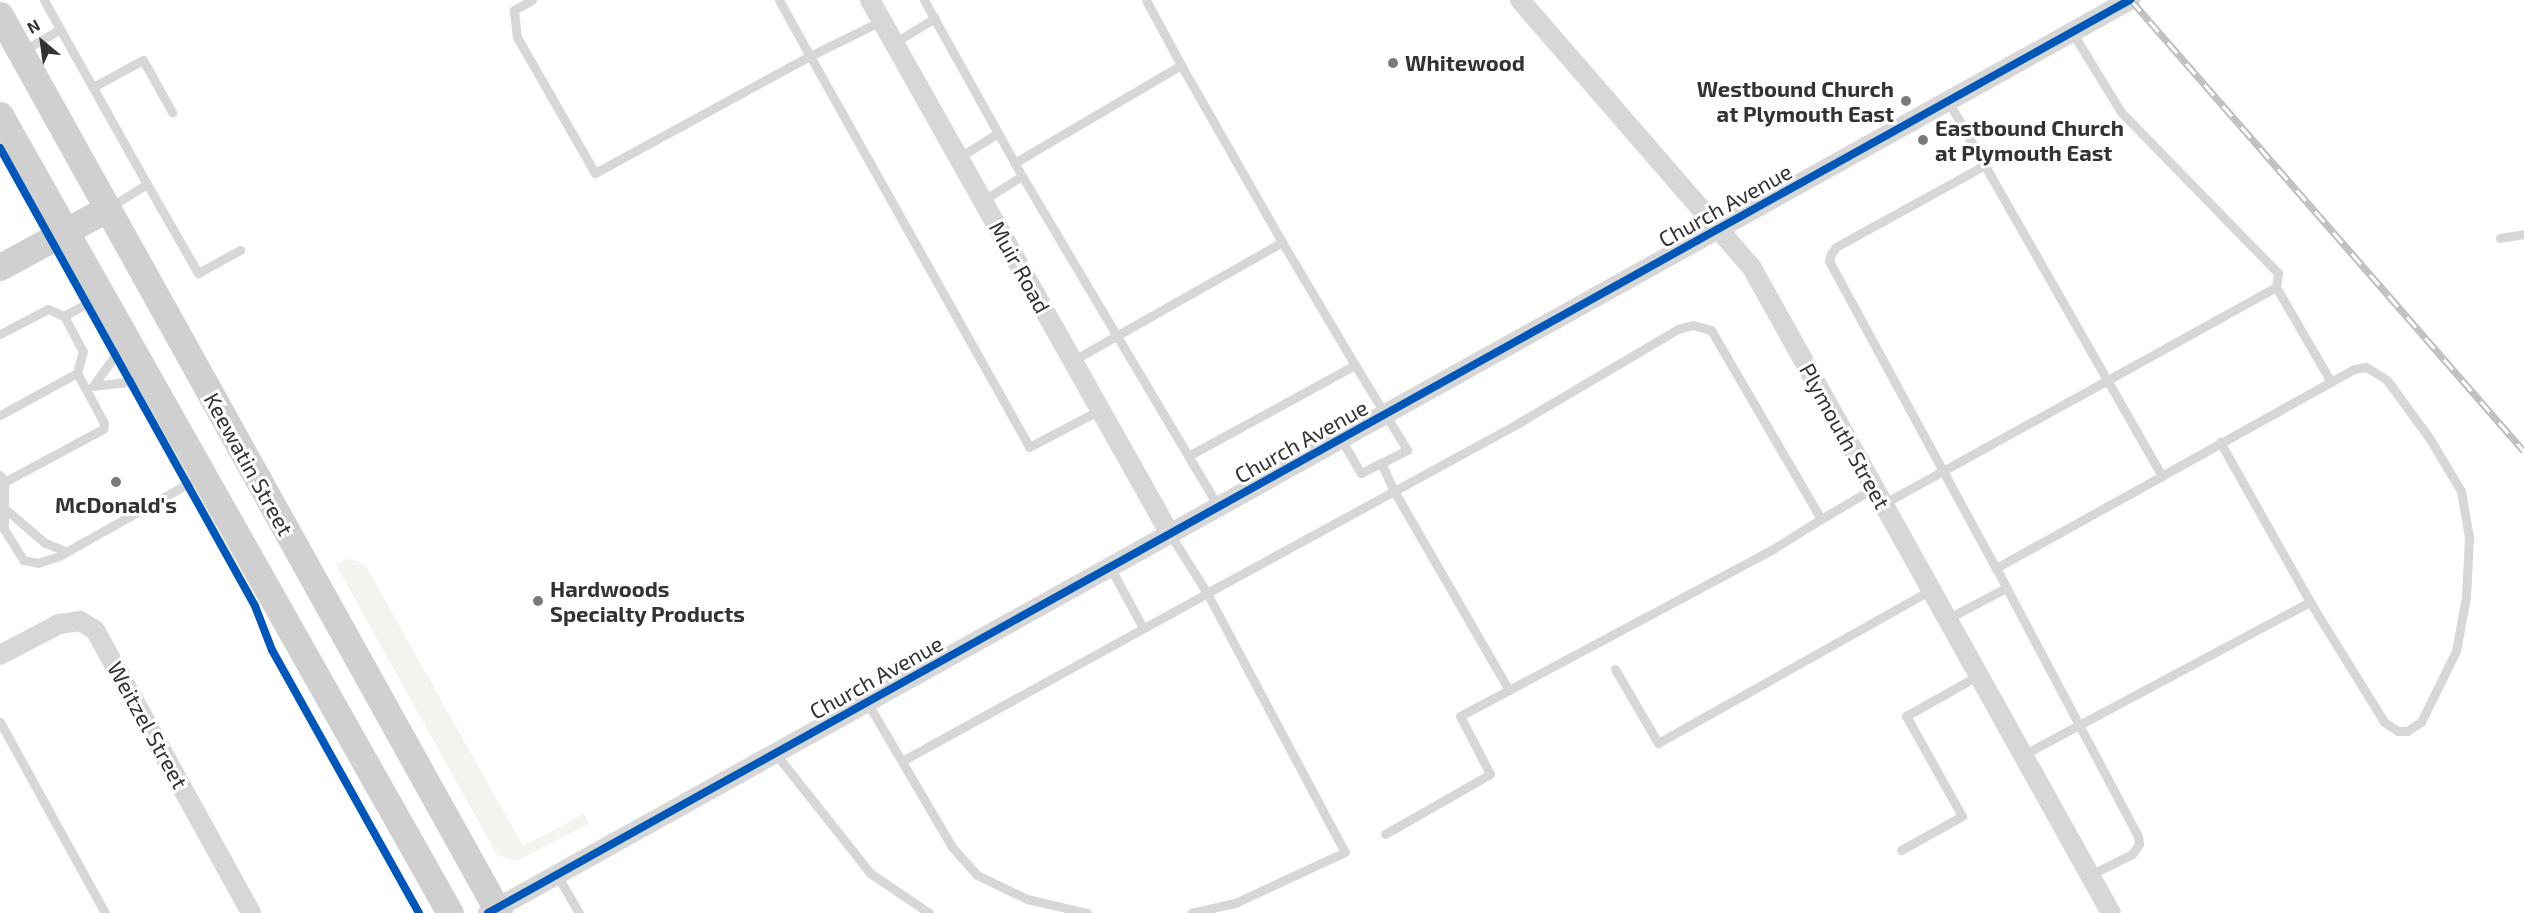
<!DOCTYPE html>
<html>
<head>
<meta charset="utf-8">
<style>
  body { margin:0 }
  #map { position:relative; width:2524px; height:913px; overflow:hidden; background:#fff; font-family:"Exo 2",sans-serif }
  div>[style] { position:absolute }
  .green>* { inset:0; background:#f1f5ed }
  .lane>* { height:9px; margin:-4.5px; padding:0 4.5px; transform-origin:4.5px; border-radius:4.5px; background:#d7d7d7 }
  .street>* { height:20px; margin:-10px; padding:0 10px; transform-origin:10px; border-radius:10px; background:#d7d7d7 }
  .secondary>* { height:27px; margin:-13.5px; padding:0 13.5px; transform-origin:13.5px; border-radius:13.5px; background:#d0d0d0 }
  .rail>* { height:7px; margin-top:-3.5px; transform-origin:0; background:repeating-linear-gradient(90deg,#fff 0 14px,#bebebe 0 28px); box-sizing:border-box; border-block:2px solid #bebebe }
  .cycleway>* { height:8px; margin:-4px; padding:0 4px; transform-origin:4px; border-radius:4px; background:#0057b8 }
  .dots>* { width:16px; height:16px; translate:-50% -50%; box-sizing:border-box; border:3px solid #fff; border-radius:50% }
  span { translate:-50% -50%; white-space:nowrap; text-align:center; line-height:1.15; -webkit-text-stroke:6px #fff; paint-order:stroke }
  .poi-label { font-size:22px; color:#333; font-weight:700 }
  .left { translate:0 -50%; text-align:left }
  .right { translate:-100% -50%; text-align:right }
  .street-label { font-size:22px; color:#333 }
  .north { position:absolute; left:12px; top:12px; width:60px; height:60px; -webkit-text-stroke:4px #fff; paint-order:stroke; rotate:331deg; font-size:16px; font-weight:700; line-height:24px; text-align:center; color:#333 }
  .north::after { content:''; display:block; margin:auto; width:21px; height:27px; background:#333; clip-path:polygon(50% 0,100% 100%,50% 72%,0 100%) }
</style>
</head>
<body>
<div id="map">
  <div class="green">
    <div style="clip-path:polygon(346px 559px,359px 561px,367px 568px,523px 846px,584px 814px,589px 823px,517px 861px,497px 855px,336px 565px)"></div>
  </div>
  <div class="lane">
    <div style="left:44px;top:0;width:33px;rotate:61deg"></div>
    <div style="left:532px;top:0;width:21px;rotate:151deg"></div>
    <div style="left:514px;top:10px;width:27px;rotate:84deg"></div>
    <div style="left:517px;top:37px;width:157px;rotate:60.2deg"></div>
    <div style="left:595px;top:173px;width:245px;rotate:-28.6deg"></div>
    <div style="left:810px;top:56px;width:64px;rotate:-119deg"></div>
    <div style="left:924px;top:0;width:201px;rotate:60.9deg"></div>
    <div style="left:1022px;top:176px;width:386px;rotate:59.3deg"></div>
    <div style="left:1146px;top:0;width:74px;rotate:61.7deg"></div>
    <div style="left:881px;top:21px;width:79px;rotate:153.8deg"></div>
    <div style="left:810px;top:56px;width:448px;rotate:60.7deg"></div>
    <div style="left:1029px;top:447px;width:80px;rotate:-27.5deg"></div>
    <div style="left:894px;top:43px;width:48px;rotate:-31.4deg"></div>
    <div style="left:23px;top:51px;width:43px;rotate:-30.7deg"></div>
    <div style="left:60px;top:29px;width:178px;rotate:60.7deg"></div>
    <div style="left:147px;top:184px;width:44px;rotate:148.1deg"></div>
    <div style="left:93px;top:87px;width:57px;rotate:-28.4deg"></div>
    <div style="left:143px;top:60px;width:60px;rotate:60.9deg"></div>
    <div style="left:1948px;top:101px;width:432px;rotate:60.3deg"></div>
    <div style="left:2162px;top:476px;width:190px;rotate:151deg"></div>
    <div style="left:1996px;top:568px;width:303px;rotate:62.1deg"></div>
    <div style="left:2138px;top:836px;width:8px;rotate:83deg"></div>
    <div style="left:2139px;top:844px;width:12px;rotate:125deg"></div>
    <div style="left:2132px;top:854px;width:47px;rotate:153.4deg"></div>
    <div style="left:958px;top:158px;width:47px;rotate:-32deg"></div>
    <div style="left:1014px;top:163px;width:194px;rotate:-30.4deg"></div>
    <div style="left:1181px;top:65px;width:204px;rotate:60.3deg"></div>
    <div style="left:1985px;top:165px;width:170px;rotate:151.2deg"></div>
    <div style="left:1836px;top:247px;width:9px;rotate:126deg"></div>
    <div style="left:1831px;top:254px;width:7px;rotate:106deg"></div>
    <div style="left:1829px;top:261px;width:349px;rotate:61.5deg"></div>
    <div style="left:147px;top:184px;width:103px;rotate:60.2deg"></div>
    <div style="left:198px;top:273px;width:48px;rotate:-28.7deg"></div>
    <div style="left:982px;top:201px;width:47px;rotate:-32deg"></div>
    <div style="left:2500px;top:238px;width:24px;rotate:-9deg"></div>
    <div style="left:2276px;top:287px;width:108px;rotate:59.9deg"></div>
    <div style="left:64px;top:316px;width:39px;rotate:-29deg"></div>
    <div style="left:0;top:334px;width:54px;rotate:-27.5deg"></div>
    <div style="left:48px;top:309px;width:17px;rotate:24deg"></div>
    <div style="left:64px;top:316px;width:40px;rotate:62deg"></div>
    <div style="left:83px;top:351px;width:23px;rotate:105deg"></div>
    <div style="left:77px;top:373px;width:57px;rotate:61.6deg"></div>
    <div style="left:104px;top:423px;width:6px;rotate:99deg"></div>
    <div style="left:103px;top:429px;width:112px;rotate:151.8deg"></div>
    <div style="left:4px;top:482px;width:8px;rotate:-120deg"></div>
    <div style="left:124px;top:343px;width:53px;rotate:125.8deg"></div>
    <div style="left:93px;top:386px;width:51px;rotate:-6.7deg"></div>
    <div style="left:1072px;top:361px;width:241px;rotate:-29.5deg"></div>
    <div style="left:1282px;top:242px;width:143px;rotate:59.3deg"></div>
    <div style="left:0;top:415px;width:88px;rotate:-28.6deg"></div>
    <div style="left:1341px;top:439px;width:39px;rotate:60deg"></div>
    <div style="left:1361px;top:473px;width:22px;rotate:-27deg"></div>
    <div style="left:1381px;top:463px;width:31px;rotate:65deg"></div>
    <div style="left:1394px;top:491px;width:230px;rotate:60deg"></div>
    <div style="left:1509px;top:690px;width:299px;rotate:-28.1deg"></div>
    <div style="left:1773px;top:549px;width:57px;rotate:-32deg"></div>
    <div style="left:2220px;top:442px;width:184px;rotate:60.6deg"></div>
    <div style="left:1190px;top:455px;width:188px;rotate:-28.6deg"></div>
    <div style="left:1355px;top:365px;width:100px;rotate:58.5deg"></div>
    <div style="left:1407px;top:450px;width:29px;rotate:153deg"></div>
    <div style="left:4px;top:482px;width:47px;rotate:90deg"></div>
    <div style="left:4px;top:529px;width:36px;rotate:58deg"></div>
    <div style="left:23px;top:560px;width:15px;rotate:11deg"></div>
    <div style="left:38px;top:563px;width:22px;rotate:-18deg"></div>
    <div style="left:59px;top:556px;width:162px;rotate:-29.3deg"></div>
    <div style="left:1883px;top:504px;width:449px;rotate:-28.9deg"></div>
    <div style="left:2276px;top:287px;width:14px;rotate:-82deg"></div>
    <div style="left:2278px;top:273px;width:225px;rotate:-134.3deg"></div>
    <div style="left:2121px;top:112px;width:94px;rotate:-121.5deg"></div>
    <div style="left:3px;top:507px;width:55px;rotate:40.6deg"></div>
    <div style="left:45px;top:543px;width:22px;rotate:21deg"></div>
    <div style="left:1170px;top:534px;width:70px;rotate:57.9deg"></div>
    <div style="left:1207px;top:593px;width:357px;rotate:-28.6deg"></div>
    <div style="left:1520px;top:422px;width:183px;rotate:-30.5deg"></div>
    <div style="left:1678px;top:329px;width:16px;rotate:-15deg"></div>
    <div style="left:1693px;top:325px;width:19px;rotate:16deg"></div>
    <div style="left:1711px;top:330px;width:219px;rotate:59.8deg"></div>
    <div style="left:1821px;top:519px;width:61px;rotate:-30.3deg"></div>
    <div style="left:1110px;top:567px;width:69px;rotate:61.6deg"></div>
    <div style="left:1947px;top:619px;width:67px;rotate:-27.7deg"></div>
    <div style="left:1615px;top:669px;width:86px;rotate:59.8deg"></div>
    <div style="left:1658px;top:743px;width:313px;rotate:-29.3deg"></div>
    <div style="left:867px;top:702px;width:168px;rotate:59.6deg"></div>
    <div style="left:952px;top:847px;width:38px;rotate:48deg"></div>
    <div style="left:977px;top:875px;width:55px;rotate:25.6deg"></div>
    <div style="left:1027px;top:899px;width:62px;rotate:13.1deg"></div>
    <div style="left:0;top:722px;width:218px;rotate:61.2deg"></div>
    <div style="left:775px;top:753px;width:153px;rotate:51.6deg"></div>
    <div style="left:870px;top:873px;width:71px;rotate:34.1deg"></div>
    <div style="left:2023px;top:755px;width:325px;rotate:-28.1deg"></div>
    <div style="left:2310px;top:602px;width:141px;rotate:58.3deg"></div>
    <div style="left:2384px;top:722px;width:17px;rotate:33deg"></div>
    <div style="left:2398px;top:731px;width:9px"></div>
    <div style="left:2407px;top:731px;width:17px;rotate:-33deg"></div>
    <div style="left:2421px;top:722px;width:79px;rotate:-63.8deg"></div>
    <div style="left:2456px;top:651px;width:55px;rotate:-79.5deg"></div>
    <div style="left:2466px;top:597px;width:60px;rotate:-87.1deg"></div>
    <div style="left:2469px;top:537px;width:47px;rotate:-99.9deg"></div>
    <div style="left:2461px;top:491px;width:61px;rotate:-120.8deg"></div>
    <div style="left:2430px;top:439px;width:73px;rotate:-126.1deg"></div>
    <div style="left:2387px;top:380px;width:25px;rotate:-148deg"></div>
    <div style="left:2366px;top:367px;width:12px;rotate:171deg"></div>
    <div style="left:2354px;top:369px;width:220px;rotate:150.9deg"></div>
    <div style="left:902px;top:761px;width:348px;rotate:-28.8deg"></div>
    <div style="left:1207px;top:593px;width:293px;rotate:62deg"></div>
    <div style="left:1345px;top:852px;width:121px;rotate:155.1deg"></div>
    <div style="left:1235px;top:903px;width:45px;rotate:167.2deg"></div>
    <div style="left:1385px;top:834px;width:121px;rotate:-29.7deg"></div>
    <div style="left:1490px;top:774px;width:65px;rotate:-117.3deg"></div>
    <div style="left:1460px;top:716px;width:55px;rotate:-28deg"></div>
    <div style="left:1901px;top:850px;width:70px;rotate:-29.1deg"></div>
    <div style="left:1962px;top:816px;width:115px;rotate:-119.2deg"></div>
    <div style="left:1906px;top:716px;width:84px;rotate:-29.3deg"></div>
    <div style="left:557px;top:875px;width:44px;rotate:59.9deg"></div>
  </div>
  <div class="street">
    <div style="left:870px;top:0;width:612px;rotate:60.67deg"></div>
    <div style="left:1520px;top:0;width:354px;rotate:49.1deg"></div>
    <div style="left:1752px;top:268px;width:738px;rotate:60.9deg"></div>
    <div style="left:0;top:655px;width:67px;rotate:-27.7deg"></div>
    <div style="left:59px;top:624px;width:21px;rotate:-8deg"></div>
    <div style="left:80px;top:621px;width:17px;rotate:31deg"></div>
    <div style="left:95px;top:630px;width:323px;rotate:61.1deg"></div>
    <div style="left:488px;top:913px;width:1879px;rotate:-29.08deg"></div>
  </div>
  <div class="secondary">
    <div style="left:0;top:15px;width:1027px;rotate:60.94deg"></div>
    <div style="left:0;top:115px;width:916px;rotate:60.58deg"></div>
    <div style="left:0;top:267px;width:123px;rotate:-28.6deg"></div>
  </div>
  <div class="rail">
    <div style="left:2131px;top:0;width:598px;rotate:48.93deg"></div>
  </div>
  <div class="cycleway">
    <div style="left:0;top:148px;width:524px;rotate:60.89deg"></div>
    <div style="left:255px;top:606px;width:47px;rotate:68.9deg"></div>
    <div style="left:272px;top:650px;width:301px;rotate:60.8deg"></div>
    <div style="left:488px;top:913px;width:1879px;rotate:-29.08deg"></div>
  </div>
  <div class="dots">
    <div style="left:1393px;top:63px;background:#7a7a7a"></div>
    <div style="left:1906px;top:101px;background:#7a7a7a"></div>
    <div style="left:1923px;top:140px;background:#7a7a7a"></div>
    <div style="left:116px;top:482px;background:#7a7a7a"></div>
    <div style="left:538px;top:601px;background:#7a7a7a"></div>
  </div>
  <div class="poi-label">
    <span class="left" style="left:1405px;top:63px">Whitewood</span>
    <span class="right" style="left:1894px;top:101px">Westbound Church<br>at Plymouth East</span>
    <span class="left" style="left:1935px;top:140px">Eastbound Church<br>at Plymouth East</span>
    <span style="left:116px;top:505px">McDonald's</span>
    <span class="left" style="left:550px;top:601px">Hardwoods<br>Specialty Products</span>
  </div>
  <div class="street-label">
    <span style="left:1725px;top:205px;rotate:-29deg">Church Avenue</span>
    <span style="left:1020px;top:267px;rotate:61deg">Muir Road</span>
    <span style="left:1845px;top:436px;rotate:61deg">Plymouth Street</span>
    <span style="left:1301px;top:441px;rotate:-29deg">Church Avenue</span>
    <span style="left:249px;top:464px;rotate:61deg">Keewatin Street</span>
    <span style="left:876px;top:677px;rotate:-29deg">Church Avenue</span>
    <span style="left:148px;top:725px;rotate:61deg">Weitzel Street</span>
  </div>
  <div class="north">N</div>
</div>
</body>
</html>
